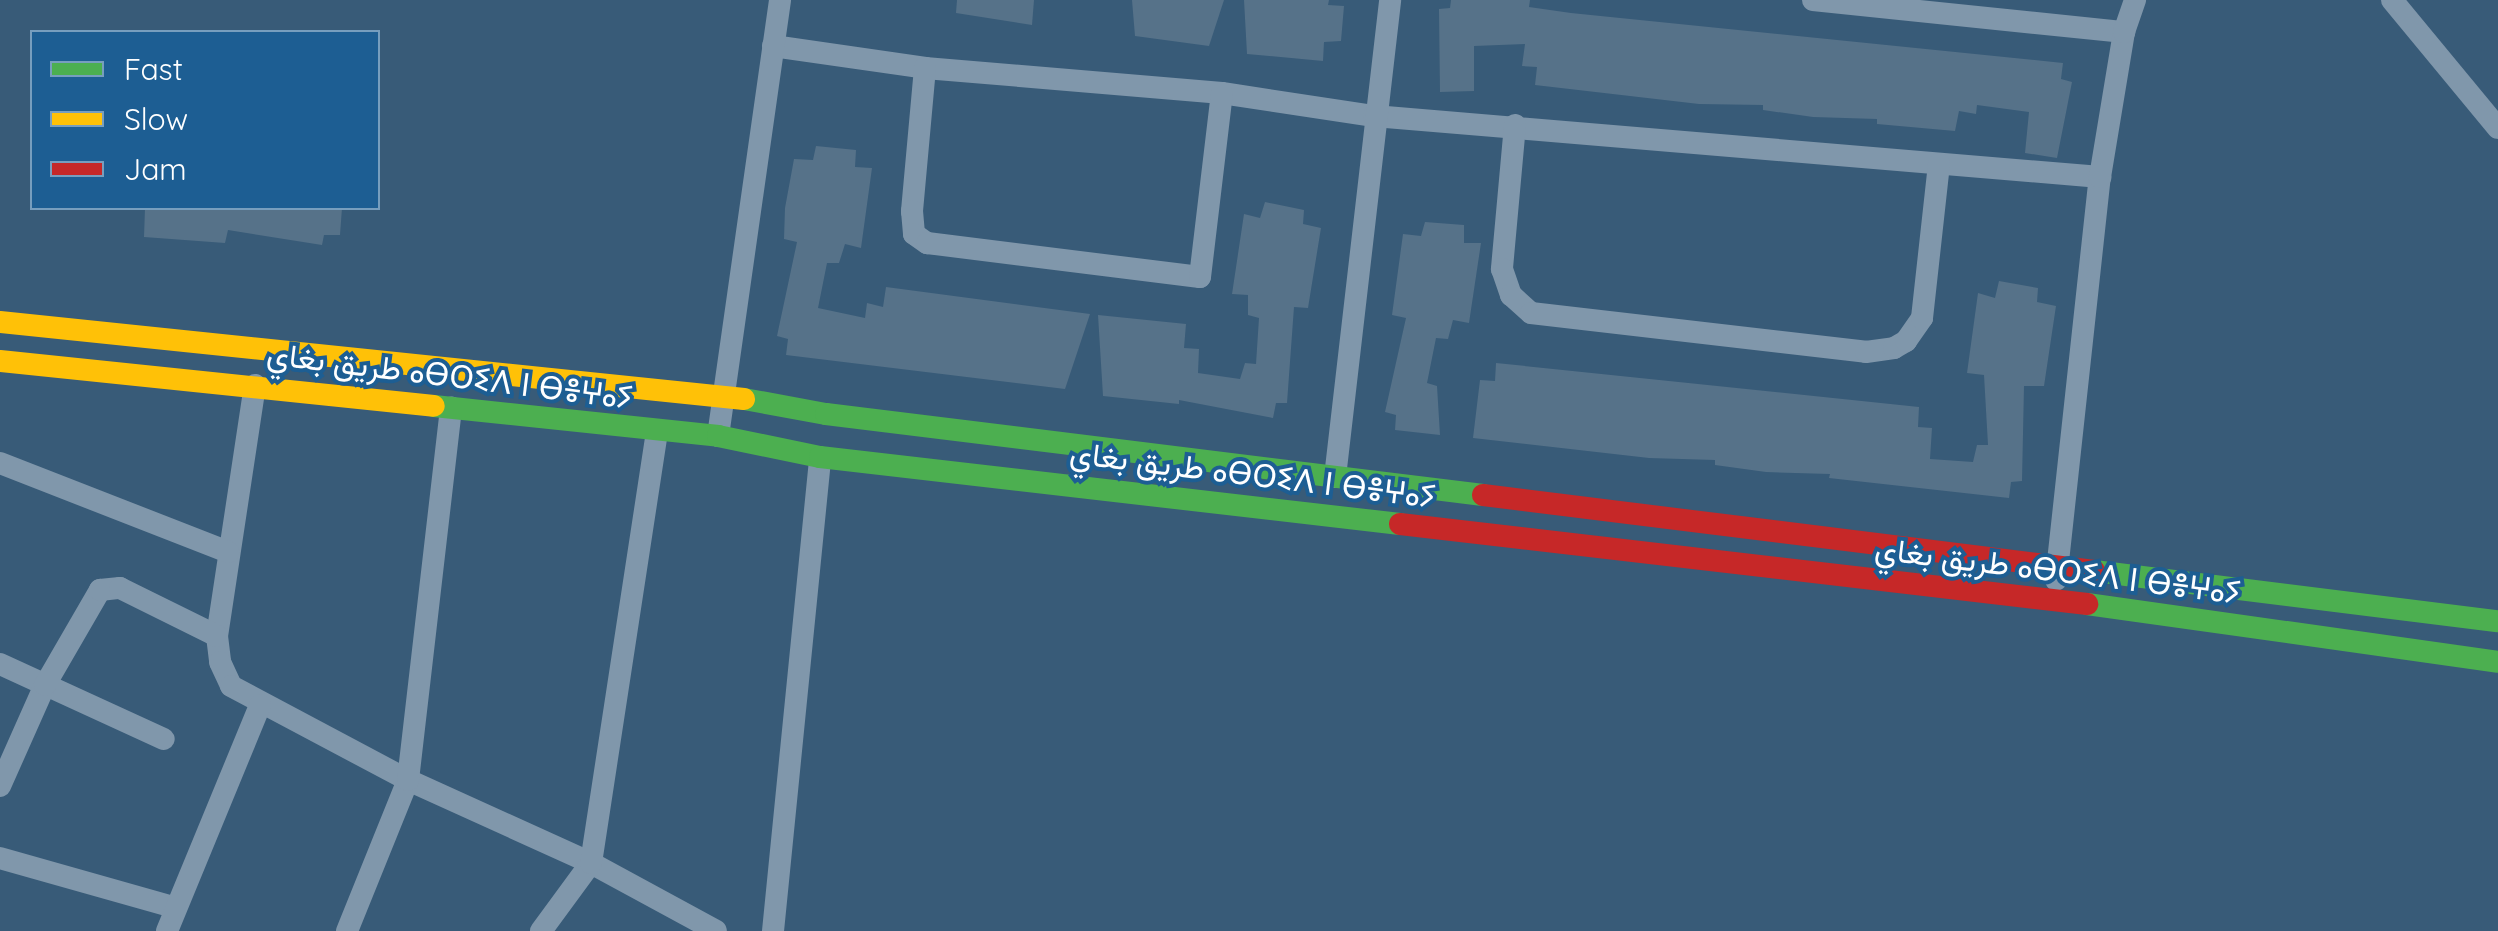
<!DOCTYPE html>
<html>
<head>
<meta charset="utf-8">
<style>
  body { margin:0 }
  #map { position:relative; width:2498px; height:931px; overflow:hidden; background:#385b78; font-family:Quicksand,Vazirmatn,"Noto Sans Tifinagh",sans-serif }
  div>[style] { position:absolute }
  .building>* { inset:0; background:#567289 }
  .street>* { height:22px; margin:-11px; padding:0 11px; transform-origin:11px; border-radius:11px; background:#8097ab }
  .fast>* { height:22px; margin:-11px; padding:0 11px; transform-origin:11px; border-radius:11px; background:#4caf50 }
  .slow>* { height:22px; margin:-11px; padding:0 11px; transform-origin:11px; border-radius:11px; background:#ffc107 }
  .jam>* { height:22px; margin:-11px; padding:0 11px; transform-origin:11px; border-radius:11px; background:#c62828 }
  span { translate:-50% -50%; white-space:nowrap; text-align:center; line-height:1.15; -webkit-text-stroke:8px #1d5e93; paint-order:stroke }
  .street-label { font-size:32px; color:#fff }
  .legend { position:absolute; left:30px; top:30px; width:350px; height:180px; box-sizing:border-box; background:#1d5e93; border:2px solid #779ebe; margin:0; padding:12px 18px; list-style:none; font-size:30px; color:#fff }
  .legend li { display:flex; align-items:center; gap:20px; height:50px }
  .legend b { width:50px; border:2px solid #779ebe }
</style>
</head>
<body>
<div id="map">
  <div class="building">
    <div style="clip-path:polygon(957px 0,1034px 0,1032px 25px,956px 13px)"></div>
    <div style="clip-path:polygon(1132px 0,1224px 0,1209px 46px,1135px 36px)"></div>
    <div style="clip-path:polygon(1244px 0,1329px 0,1328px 5px,1344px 6px,1341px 41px,1324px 42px,1323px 61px,1247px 54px)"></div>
    <div style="clip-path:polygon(1451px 0,1530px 0,1529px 7px,1571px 13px,2063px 63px,2061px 79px,2072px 82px,2057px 158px,2025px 153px,2029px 112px,1977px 105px,1976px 114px,1959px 111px,1955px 131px,1877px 124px,1877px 119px,1813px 117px,1763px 110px,1763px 105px,1699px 104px,1535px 85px,1537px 67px,1522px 66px,1525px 44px,1474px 46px,1474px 91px,1440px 92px,1439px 9px,1450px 8px)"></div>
    <div style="clip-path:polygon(816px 146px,856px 150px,855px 167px,872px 168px,861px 248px,845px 244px,839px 263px,827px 263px,818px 308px,865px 318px,867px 303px,883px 307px,886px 287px,1090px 314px,1065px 389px,786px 355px,788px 339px,777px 336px,797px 242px,784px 239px,785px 208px,794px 159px,813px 160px)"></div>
    <div style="clip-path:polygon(1265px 202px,1304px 210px,1303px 224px,1321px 228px,1308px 308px,1294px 307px,1287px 403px,1276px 403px,1273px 418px,1179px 400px,1179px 404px,1103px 396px,1098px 315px,1186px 324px,1184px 348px,1199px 349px,1198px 373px,1240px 379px,1245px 363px,1256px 364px,1259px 318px,1248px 315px,1248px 295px,1232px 294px,1244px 214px,1260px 218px)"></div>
    <div style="clip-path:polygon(145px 208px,342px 208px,340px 235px,324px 235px,322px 245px,228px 230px,225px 243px,144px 237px)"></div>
    <div style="clip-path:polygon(1425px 222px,1464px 225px,1464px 243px,1481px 243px,1469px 323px,1453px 320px,1448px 339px,1436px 338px,1427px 383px,1437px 386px,1440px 435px,1395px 430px,1396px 415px,1385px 412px,1406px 318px,1392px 315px,1403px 234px,1421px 236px)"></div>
    <div style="clip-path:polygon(1999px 281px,2038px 288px,2037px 302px,2056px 306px,2044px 386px,2024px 386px,2022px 481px,2011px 482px,2009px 498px,1829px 478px,1830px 474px,1766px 472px,1715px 465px,1715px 460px,1649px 458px,1473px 438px,1480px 380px,1495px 381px,1496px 363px,1919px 407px,1918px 427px,1932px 428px,1930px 459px,1973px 462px,1977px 445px,1988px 445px,1984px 375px,1967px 373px,1978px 293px,1995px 298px)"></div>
  </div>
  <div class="street">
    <div style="left:1813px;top:0;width:313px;rotate:5.9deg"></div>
    <div style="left:2392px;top:0;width:166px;rotate:50.4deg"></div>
    <div style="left:773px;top:46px;width:154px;rotate:8.2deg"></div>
    <div style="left:925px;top:68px;width:298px;rotate:4.8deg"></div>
    <div style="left:1222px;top:93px;width:154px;rotate:8.6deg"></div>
    <div style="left:1374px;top:116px;width:729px;rotate:4.8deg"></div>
    <div style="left:925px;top:68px;width:144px;rotate:95.2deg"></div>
    <div style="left:912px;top:211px;width:23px;rotate:85deg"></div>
    <div style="left:914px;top:234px;width:16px;rotate:35deg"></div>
    <div style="left:927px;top:243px;width:275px;rotate:7.1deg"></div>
    <div style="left:1200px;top:277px;width:185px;rotate:-83.2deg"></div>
    <div style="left:1515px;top:125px;width:145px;rotate:95.2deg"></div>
    <div style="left:1502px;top:269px;width:28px;rotate:71deg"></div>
    <div style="left:1511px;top:295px;width:27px;rotate:42deg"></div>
    <div style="left:1531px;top:313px;width:337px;rotate:6.6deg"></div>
    <div style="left:1866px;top:352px;width:28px;rotate:-8deg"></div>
    <div style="left:1894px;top:348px;width:14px;rotate:-30deg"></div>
    <div style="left:1906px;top:341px;width:28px;rotate:-55deg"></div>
    <div style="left:1922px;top:318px;width:155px;rotate:-83.7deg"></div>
    <div style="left:255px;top:385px;width:254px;rotate:98.6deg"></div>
    <div style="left:217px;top:636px;width:26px;rotate:83deg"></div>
    <div style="left:220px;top:662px;width:26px;rotate:65deg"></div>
    <div style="left:231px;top:686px;width:200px;rotate:28deg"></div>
    <div style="left:408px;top:780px;width:201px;rotate:24.4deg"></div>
    <div style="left:591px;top:863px;width:142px;rotate:28.5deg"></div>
    <div style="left:718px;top:436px;width:440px;rotate:-81.9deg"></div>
    <div style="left:0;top:463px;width:245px;rotate:21.3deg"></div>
    <div style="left:1335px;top:477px;width:480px;rotate:-83.4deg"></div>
    <div style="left:2056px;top:580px;width:405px;rotate:-83.8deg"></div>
    <div style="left:2100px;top:177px;width:147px;rotate:-80.6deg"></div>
    <div style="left:2124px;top:32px;width:34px;rotate:-71deg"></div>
    <div style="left:0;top:664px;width:180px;rotate:24.6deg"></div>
    <div style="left:0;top:786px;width:111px;rotate:-66deg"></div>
    <div style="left:45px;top:685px;width:110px;rotate:-59.9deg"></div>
    <div style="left:100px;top:590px;width:20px;rotate:-6deg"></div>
    <div style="left:120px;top:588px;width:108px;rotate:26.3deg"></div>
    <div style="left:0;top:858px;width:180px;rotate:15.8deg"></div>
    <div style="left:167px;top:931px;width:244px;rotate:-67.6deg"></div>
    <div style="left:347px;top:931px;width:163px;rotate:-68deg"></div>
    <div style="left:408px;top:780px;width:375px;rotate:-83.4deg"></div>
    <div style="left:541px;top:931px;width:84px;rotate:-53.7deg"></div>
    <div style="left:591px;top:863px;width:437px;rotate:-81.3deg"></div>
    <div style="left:773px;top:931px;width:476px;rotate:-84.3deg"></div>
  </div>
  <div class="fast">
    <div style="left:744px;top:399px;width:83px;rotate:10.4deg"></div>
    <div style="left:826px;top:414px;width:662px;rotate:7.03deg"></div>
    <div style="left:434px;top:406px;width:286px;rotate:6deg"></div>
    <div style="left:718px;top:436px;width:104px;rotate:11.6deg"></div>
    <div style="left:820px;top:457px;width:584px;rotate:6.59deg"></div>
    <div style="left:2094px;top:571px;width:407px;rotate:7.1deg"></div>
    <div style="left:2087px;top:604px;width:415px;rotate:8deg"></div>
  </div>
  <div class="slow">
    <div style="left:0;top:322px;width:748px;rotate:5.91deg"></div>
    <div style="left:0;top:361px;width:436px;rotate:5.9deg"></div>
  </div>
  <div class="jam">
    <div style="left:1483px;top:495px;width:616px;rotate:7.09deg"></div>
    <div style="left:1400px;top:524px;width:692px;rotate:6.64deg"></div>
  </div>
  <div class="street-label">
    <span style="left:450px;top:375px;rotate:7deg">طريق بغاي ⴰⴱⵔⵉⴷ ⵏ ⴱⴻⵖⴰⵢ</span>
    <span style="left:1253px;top:474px;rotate:7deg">طريق بغاي ⴰⴱⵔⵉⴷ ⵏ ⴱⴻⵖⴰⵢ</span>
    <span style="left:2058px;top:570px;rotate:7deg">طريق بغاي ⴰⴱⵔⵉⴷ ⵏ ⴱⴻⵖⴰⵢ</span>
  </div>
  <ul class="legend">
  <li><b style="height:12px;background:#4caf50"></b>Fast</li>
  <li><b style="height:12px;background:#ffc107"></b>Slow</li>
  <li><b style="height:12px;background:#c62828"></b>Jam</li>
  </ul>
</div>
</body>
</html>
